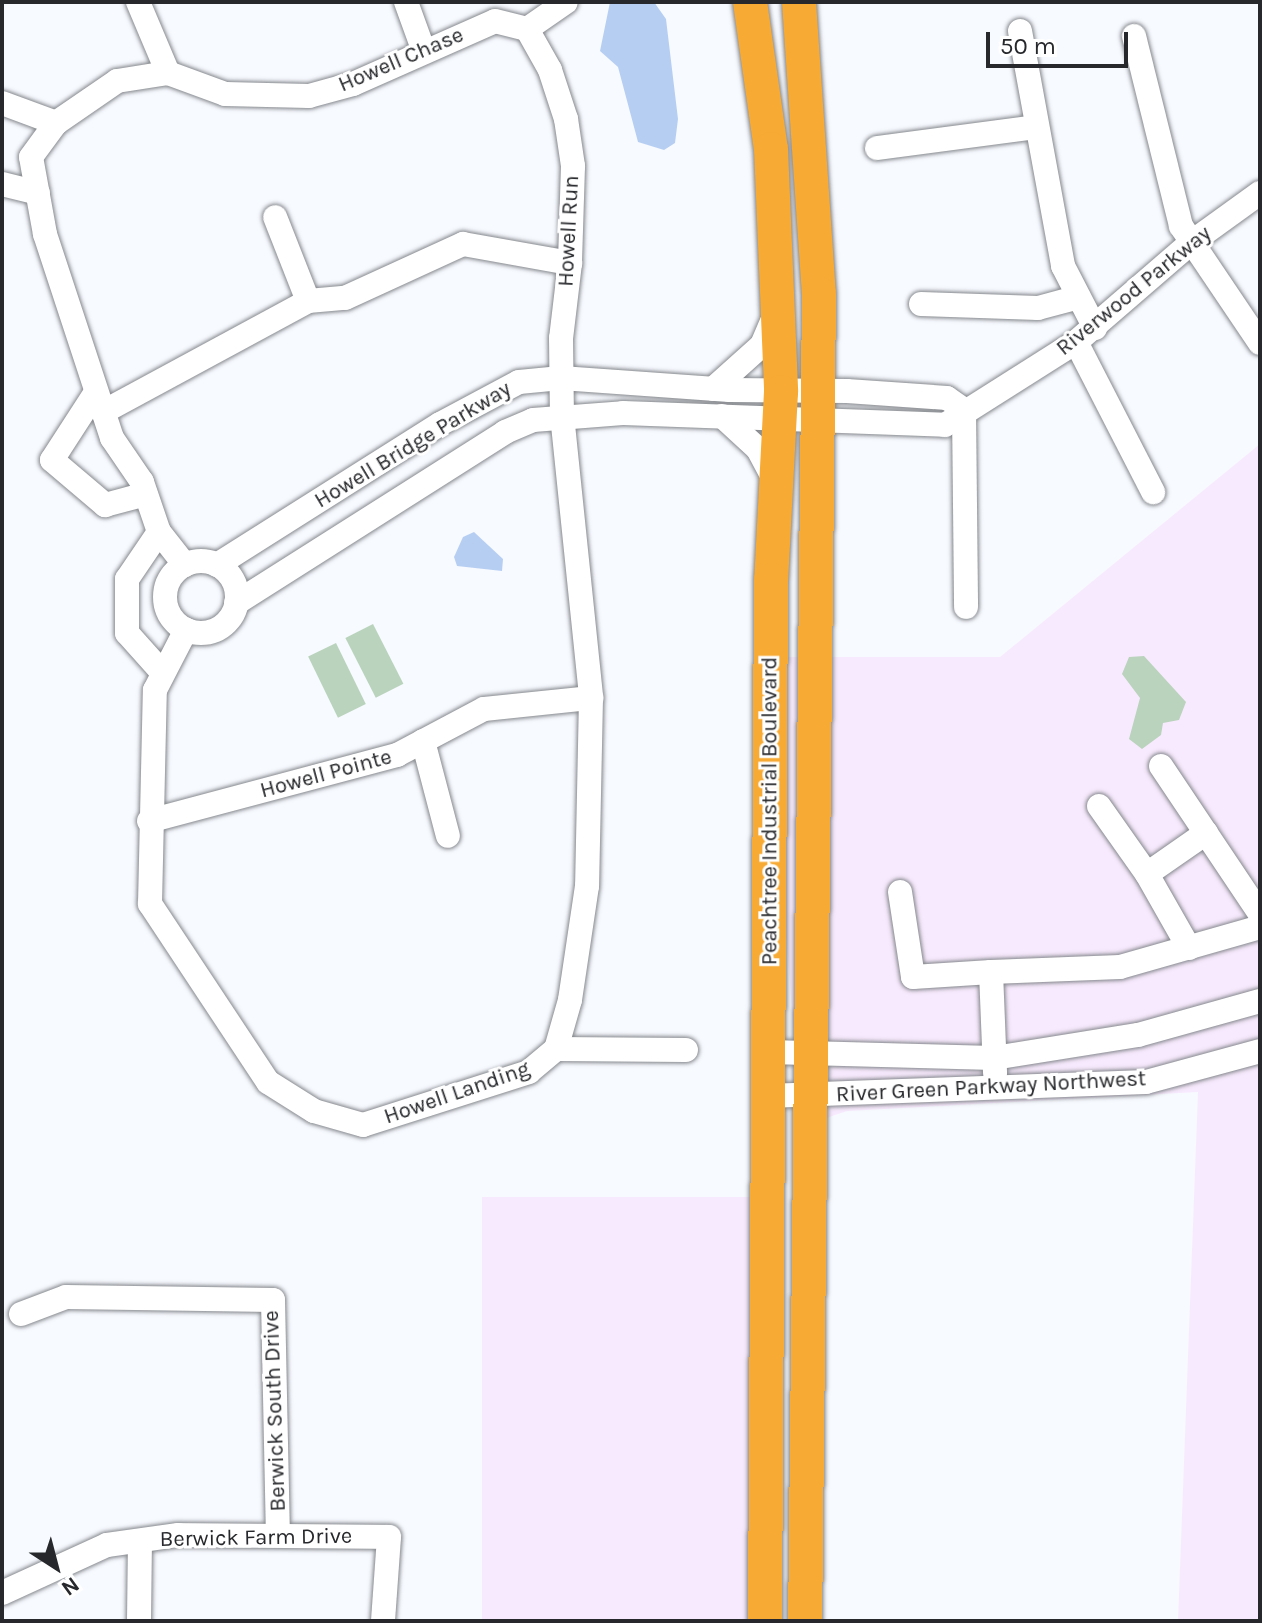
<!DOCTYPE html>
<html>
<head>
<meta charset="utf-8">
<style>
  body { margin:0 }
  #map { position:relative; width:1262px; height:1623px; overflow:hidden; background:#f7faff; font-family:Karla,sans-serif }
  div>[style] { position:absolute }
  .commercial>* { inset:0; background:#f8eafe; transform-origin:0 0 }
  .green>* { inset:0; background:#bad3bd; transform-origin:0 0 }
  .water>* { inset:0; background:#b7cef3 }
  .roads { filter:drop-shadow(0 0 2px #85888d) drop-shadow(0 0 2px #85888d) }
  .minor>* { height:24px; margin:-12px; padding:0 12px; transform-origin:12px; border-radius:12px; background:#fff }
  .minor>.ring { margin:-12px; padding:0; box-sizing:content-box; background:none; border:24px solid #fff; border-radius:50% }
  .highway>* { height:34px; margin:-17px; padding:0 17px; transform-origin:17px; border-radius:17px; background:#f7aa34 }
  span { translate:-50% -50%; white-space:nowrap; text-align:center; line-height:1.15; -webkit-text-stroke:6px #fff; paint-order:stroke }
  .street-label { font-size:22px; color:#27282b }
  .frame { position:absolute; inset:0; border:4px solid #27282b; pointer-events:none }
  .north { position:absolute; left:16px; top:1527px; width:80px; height:80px; -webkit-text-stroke:6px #fff; paint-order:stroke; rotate:144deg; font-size:22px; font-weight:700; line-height:32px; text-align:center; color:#27282b }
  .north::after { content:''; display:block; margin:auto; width:28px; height:36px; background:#27282b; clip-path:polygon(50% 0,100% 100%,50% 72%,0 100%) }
  .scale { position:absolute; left:986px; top:32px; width:142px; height:36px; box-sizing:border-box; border:4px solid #27282b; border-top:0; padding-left:10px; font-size:24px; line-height:28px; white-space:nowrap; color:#27282b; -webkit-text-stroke:6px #fff; paint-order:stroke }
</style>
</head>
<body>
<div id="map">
  <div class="commercial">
    <div style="clip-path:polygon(1260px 444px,1260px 1621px,1178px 1621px,1198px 1092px,847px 1111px,794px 1129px,797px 1083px,767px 657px,1000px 657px)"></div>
    <div style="left:781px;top:1197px;width:424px;height:299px;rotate:90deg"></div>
  </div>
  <div class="green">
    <div style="left:373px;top:624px;width:67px;height:31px;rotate:63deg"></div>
    <div style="left:336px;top:643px;width:68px;height:31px;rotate:64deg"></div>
    <div style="clip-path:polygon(1144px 656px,1186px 702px,1179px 720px,1163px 723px,1161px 735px,1142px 749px,1129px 739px,1140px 698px,1122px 674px,1129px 657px)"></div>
  </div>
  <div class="water">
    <div style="clip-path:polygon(610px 2px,654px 2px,666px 19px,678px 119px,675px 143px,664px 150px,638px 142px,618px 67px,600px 51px)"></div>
    <div style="clip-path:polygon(474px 532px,503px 559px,502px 571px,457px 566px,454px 557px,463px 537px)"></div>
  </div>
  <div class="roads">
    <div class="minor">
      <div style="left:138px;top:2px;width:77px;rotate:67.1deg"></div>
      <div style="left:406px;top:2px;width:50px;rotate:70.1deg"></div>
      <div style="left:527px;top:29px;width:47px;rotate:-34.7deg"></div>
      <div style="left:1020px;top:31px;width:239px;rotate:79.6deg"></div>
      <div style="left:1063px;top:266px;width:70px;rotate:62.7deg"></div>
      <div style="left:1134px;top:36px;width:196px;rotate:76.1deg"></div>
      <div style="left:1181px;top:226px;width:141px;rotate:56deg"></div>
      <div style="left:2px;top:103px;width:58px;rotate:20.3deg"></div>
      <div style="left:877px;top:148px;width:161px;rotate:-7.5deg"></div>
      <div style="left:2px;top:184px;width:37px;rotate:14deg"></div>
      <div style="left:308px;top:301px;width:37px;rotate:-5deg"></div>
      <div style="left:345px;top:298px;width:130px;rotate:-24.6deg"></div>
      <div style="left:463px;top:244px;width:109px;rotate:10.1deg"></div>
      <div style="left:921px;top:304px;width:117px;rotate:2deg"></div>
      <div style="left:1038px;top:308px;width:42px;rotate:-15deg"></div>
      <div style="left:1076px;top:342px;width:169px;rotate:62.8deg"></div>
      <div style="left:713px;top:389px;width:66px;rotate:-41.9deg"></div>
      <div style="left:762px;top:345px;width:33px;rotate:-67deg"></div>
      <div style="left:96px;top:392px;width:81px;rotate:122.9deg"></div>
      <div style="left:52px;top:460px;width:70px;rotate:40.3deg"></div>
      <div style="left:105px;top:505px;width:42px;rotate:-15deg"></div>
      <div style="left:964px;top:410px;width:197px;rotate:89.4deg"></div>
      <div style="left:103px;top:412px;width:233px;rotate:-28.4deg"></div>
      <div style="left:308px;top:301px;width:90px;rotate:-111.4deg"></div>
      <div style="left:722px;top:416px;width:49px;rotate:42.5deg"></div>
      <div style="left:758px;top:449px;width:36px;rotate:62deg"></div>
      <div style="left:159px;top:532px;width:57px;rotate:124.2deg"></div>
      <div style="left:127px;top:579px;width:54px;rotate:90deg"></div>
      <div style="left:127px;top:633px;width:51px;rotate:48.2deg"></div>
      <div class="ring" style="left:165px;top:561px;width:48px;height:48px"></div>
      <div style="left:185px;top:565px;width:42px;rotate:-128.2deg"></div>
      <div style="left:159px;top:532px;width:53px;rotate:-108.8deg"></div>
      <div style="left:142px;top:482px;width:53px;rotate:-124.3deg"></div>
      <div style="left:112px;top:438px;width:215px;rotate:-108.2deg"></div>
      <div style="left:45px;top:234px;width:78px;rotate:-100.3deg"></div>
      <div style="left:31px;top:157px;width:42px;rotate:-53.7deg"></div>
      <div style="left:56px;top:123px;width:74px;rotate:-34.5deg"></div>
      <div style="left:117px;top:81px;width:52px;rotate:-8.9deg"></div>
      <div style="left:168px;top:73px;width:61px;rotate:20.2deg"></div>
      <div style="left:225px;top:94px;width:84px;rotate:1.4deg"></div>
      <div style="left:309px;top:96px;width:46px;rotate:-15.3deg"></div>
      <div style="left:353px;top:84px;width:155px;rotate:-23.9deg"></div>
      <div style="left:495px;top:21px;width:33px;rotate:14deg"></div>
      <div style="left:527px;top:29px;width:47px;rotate:60.7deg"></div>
      <div style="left:550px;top:70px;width:52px;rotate:71.9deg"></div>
      <div style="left:566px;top:119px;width:48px;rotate:81.5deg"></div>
      <div style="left:573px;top:166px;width:97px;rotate:91.8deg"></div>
      <div style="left:570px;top:263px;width:76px;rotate:96.8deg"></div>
      <div style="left:561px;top:338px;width:77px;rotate:89.3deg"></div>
      <div style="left:562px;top:415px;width:284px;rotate:84.1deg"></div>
      <div style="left:591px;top:698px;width:188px;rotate:91.2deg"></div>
      <div style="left:587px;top:886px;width:115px;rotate:98.5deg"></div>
      <div style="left:570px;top:1000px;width:51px;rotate:105.9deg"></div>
      <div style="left:556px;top:1049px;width:35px;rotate:140deg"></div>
      <div style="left:529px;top:1072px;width:174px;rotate:162.3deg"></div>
      <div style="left:363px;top:1125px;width:51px;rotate:-164.1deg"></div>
      <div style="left:314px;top:1111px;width:54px;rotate:-147.8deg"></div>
      <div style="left:268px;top:1082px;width:214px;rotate:-123.5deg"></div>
      <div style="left:150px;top:904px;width:214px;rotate:-88.7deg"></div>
      <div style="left:155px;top:690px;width:68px;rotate:-62.7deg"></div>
      <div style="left:217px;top:565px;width:264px;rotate:-32.3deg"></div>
      <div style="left:440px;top:424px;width:89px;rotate:-28deg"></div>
      <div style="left:519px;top:382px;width:42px;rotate:-5.4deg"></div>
      <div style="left:561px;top:378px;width:169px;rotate:4.1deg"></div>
      <div style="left:730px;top:390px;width:117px;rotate:0.5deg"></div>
      <div style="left:847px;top:391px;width:100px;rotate:4deg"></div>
      <div style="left:947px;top:398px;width:21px;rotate:35deg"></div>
      <div style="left:236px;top:603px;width:319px;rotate:-32.4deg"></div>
      <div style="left:505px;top:432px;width:30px;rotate:-23deg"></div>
      <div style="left:533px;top:420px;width:90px;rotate:-4.4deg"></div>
      <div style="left:623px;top:413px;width:322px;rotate:2.1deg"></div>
      <div style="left:945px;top:425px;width:155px;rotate:-32.4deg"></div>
      <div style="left:1076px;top:342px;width:153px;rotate:-40.8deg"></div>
      <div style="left:1192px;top:242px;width:84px;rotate:-35.8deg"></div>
      <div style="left:423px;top:741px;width:98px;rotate:75.3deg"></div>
      <div style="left:1161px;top:766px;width:178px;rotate:56.2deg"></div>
      <div style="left:1099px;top:806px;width:83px;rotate:54.8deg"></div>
      <div style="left:149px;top:821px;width:257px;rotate:-14.9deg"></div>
      <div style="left:397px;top:755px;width:98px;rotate:-27.9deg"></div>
      <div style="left:484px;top:709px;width:108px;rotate:-5.9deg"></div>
      <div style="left:900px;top:892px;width:86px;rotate:81.3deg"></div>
      <div style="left:913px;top:977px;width:78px;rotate:-3.7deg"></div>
      <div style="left:991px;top:972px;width:101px;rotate:87.7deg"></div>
      <div style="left:1189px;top:948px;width:85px;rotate:-119.6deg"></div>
      <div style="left:1147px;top:874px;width:72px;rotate:-34.8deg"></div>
      <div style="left:991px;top:972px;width:129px;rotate:-2.2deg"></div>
      <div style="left:1120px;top:967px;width:146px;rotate:-15.9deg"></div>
      <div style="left:556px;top:1049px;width:130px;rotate:0.4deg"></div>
      <div style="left:769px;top:1052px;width:225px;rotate:1.5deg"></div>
      <div style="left:994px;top:1058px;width:146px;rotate:-9.1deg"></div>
      <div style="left:1138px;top:1035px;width:127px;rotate:-15.6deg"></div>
      <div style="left:767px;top:1096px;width:379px;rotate:-2.1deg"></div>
      <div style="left:1146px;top:1082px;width:118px;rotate:-15.2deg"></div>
      <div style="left:21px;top:1314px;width:48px;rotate:-20.7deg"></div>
      <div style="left:66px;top:1297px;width:207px;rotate:0.8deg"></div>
      <div style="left:273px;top:1300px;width:235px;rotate:88.8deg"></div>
      <div style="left:2px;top:1593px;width:115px;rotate:-24.6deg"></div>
      <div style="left:107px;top:1545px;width:72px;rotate:-8deg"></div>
      <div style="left:178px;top:1535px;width:211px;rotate:0.5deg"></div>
      <div style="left:389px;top:1537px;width:84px;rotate:94.1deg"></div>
      <div style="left:139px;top:1621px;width:80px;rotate:-89.3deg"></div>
    </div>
    <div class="highway">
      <div style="left:750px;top:2px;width:148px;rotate:81.9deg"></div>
      <div style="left:771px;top:149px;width:243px;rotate:87.6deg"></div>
      <div style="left:781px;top:392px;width:188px;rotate:93deg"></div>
      <div style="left:771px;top:580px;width:1041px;rotate:90.33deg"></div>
      <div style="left:799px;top:2px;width:293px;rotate:86.1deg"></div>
      <div style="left:819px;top:294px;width:1327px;rotate:90.6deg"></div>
    </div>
  </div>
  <div class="street-label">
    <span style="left:401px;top:60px;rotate:-23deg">Howell Chase</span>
    <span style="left:569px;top:231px;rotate:-87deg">Howell Run</span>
    <span style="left:1134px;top:291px;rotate:-39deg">Riverwood Parkway</span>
    <span style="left:413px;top:445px;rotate:-31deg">Howell Bridge Parkway</span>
    <span style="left:326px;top:774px;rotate:-15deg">Howell Pointe</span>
    <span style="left:770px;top:811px;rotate:-90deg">Peachtree Industrial Boulevard</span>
    <span style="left:991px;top:1087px;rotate:-3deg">River Green Parkway Northwest</span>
    <span style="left:457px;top:1093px;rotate:-19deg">Howell Landing</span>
    <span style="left:275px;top:1411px;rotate:-92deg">Berwick South Drive</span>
    <span style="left:256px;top:1538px;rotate:-1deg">Berwick Farm Drive</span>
  </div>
  <div class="frame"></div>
  <div class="north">N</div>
  <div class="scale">50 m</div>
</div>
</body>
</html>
